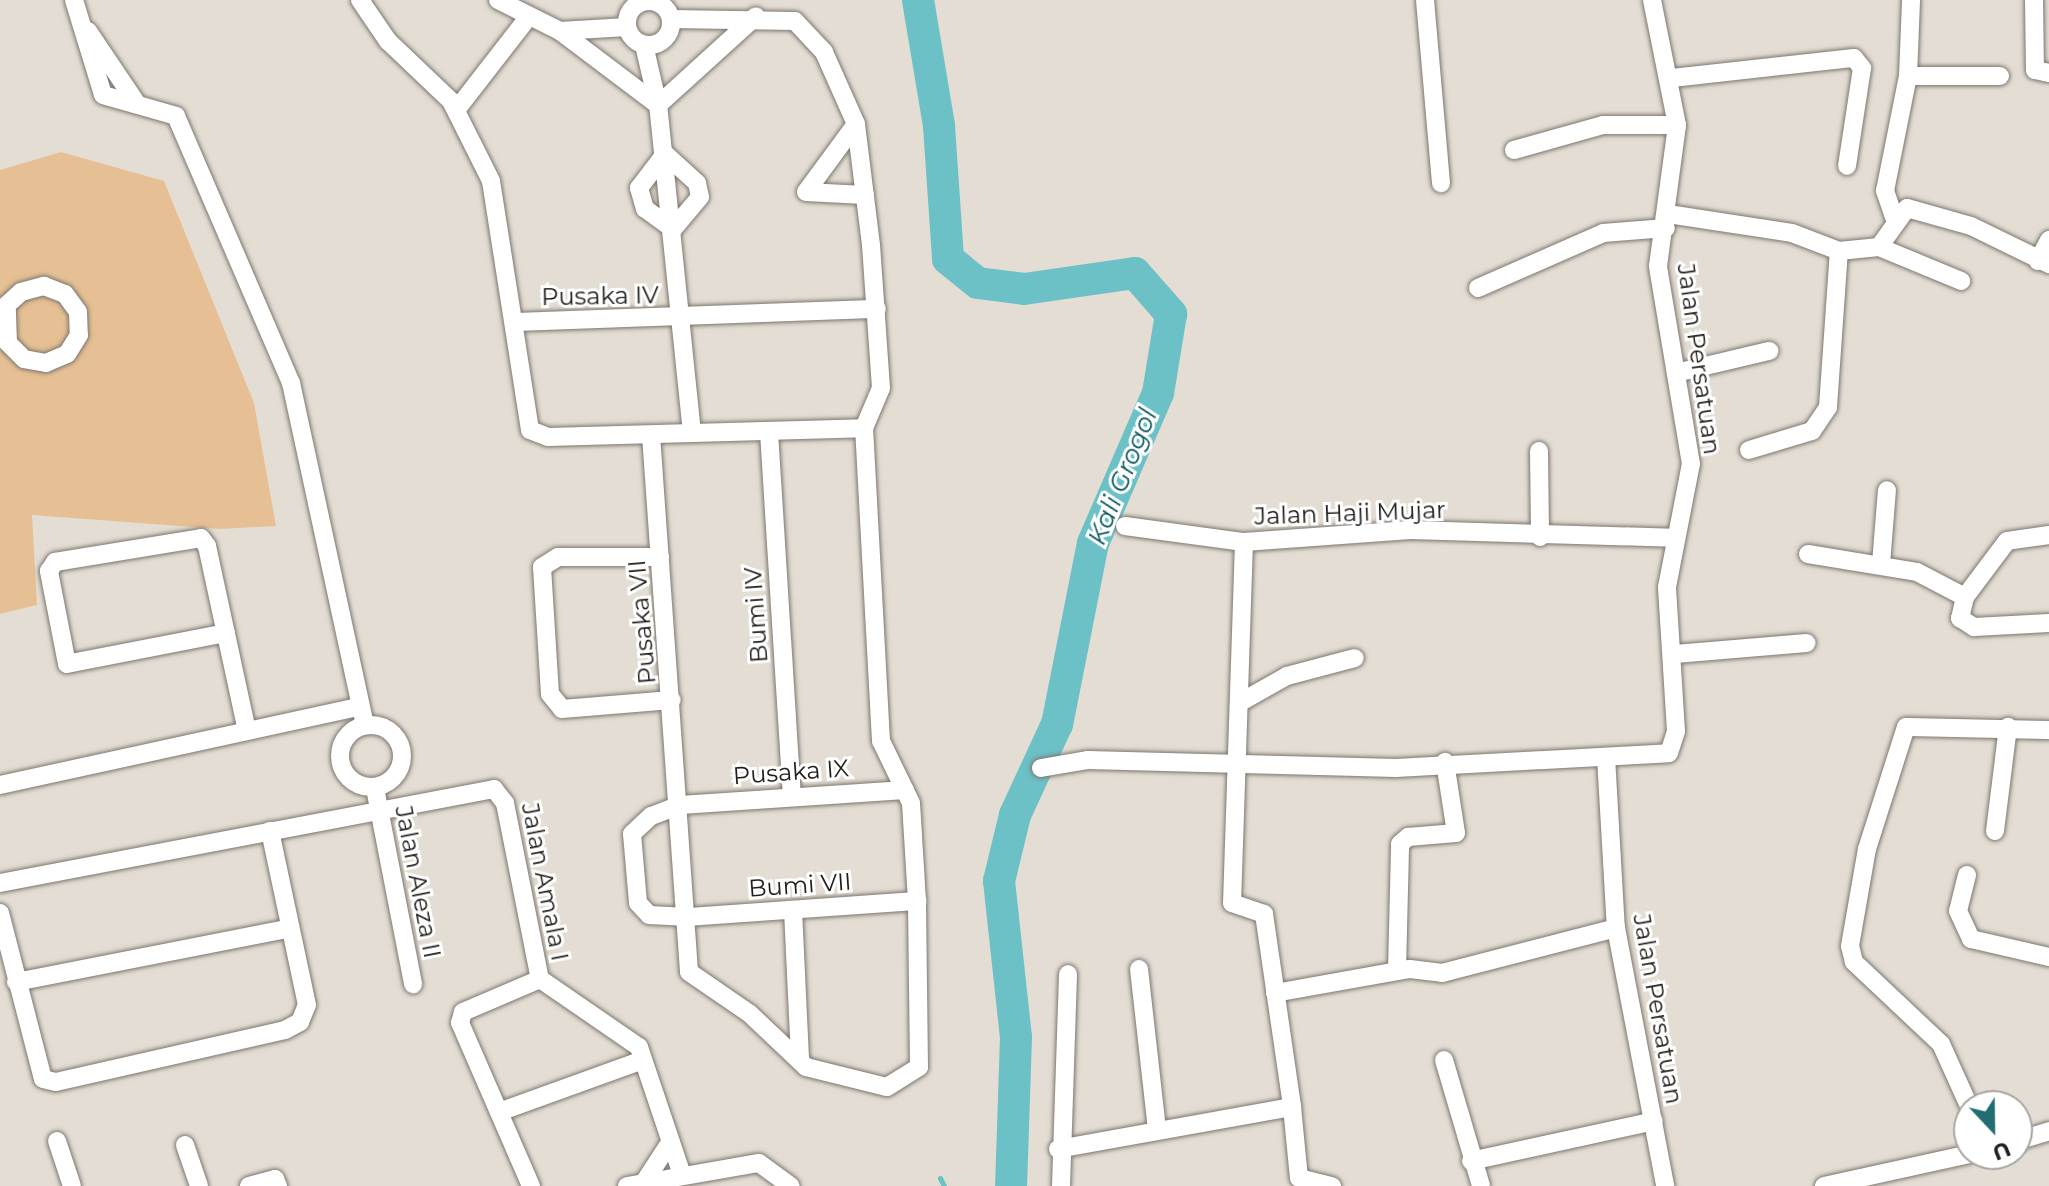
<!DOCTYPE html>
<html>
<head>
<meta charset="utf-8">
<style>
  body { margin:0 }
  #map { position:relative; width:2049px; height:1186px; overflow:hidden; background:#e4ddd4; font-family:Montserrat,sans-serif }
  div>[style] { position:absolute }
  .green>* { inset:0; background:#e6c094 }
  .stream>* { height:5px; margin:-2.5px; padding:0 2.5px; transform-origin:2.5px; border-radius:2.5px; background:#6cc1c7 }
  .river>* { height:32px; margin:-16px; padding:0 16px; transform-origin:16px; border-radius:16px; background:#6cc1c7 }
  .roads { filter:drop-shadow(0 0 2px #7d766e) drop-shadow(0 0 2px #7d766e) }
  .minor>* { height:18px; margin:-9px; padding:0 9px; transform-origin:9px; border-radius:9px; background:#fff }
  .minor>.ring { margin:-9px; padding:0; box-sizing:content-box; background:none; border:18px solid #fff; border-radius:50% }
  span { translate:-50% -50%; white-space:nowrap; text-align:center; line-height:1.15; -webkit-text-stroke:6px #fff; paint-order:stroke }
  .street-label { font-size:24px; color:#22201d }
  .water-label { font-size:26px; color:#105b60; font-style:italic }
  .north { position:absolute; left:1953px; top:1090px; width:80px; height:80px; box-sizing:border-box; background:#fff; border:2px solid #a7a6a5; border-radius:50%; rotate:158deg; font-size:22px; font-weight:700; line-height:32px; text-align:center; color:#22201d }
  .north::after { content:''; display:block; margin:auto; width:28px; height:36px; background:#226d72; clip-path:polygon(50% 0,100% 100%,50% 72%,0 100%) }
</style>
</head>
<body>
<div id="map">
  <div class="green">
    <div style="clip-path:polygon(61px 152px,164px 181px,254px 403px,276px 526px,220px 529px,32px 515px,37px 605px,0 614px,0 170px)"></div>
  </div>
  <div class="stream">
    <div style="left:940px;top:1178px;width:9px;rotate:63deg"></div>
  </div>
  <div class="river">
    <div style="left:918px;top:0;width:128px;rotate:80.5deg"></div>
    <div style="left:939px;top:126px;width:133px;rotate:86.1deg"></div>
    <div style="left:948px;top:259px;width:38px;rotate:39deg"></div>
    <div style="left:978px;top:283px;width:46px;rotate:7.4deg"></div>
    <div style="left:1024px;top:289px;width:112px;rotate:-8.2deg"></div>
    <div style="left:1135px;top:273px;width:55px;rotate:48.7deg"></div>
    <div style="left:1171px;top:314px;width:80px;rotate:99.3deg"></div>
    <div style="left:1158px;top:393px;width:163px;rotate:113.4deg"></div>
    <div style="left:1093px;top:543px;width:185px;rotate:101.2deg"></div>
    <div style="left:1057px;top:724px;width:100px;rotate:114.8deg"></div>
    <div style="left:1015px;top:815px;width:68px;rotate:103.6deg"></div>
    <div style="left:999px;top:881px;width:157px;rotate:83.8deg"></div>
    <div style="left:1016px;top:1037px;width:149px;rotate:91.9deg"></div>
  </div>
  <div class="roads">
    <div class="minor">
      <div style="left:74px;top:0;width:99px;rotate:73deg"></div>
      <div style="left:103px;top:95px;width:76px;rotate:16deg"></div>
      <div style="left:176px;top:116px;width:291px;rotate:66.7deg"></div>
      <div style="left:291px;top:383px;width:350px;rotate:77.8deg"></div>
      <div style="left:360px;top:0;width:50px;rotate:55.7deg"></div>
      <div style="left:388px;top:41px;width:87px;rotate:43.6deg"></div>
      <div style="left:451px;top:101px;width:89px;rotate:63.4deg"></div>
      <div style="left:491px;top:181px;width:252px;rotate:81.1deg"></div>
      <div style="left:530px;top:430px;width:19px;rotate:21deg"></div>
      <div style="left:548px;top:437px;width:316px;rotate:-1.6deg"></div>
      <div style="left:864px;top:428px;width:43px;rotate:-67deg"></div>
      <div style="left:881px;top:388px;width:143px;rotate:-94deg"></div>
      <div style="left:871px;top:245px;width:122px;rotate:-97.1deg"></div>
      <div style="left:856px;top:124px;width:79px;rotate:-114deg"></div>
      <div style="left:824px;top:52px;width:42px;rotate:-133.1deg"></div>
      <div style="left:795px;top:21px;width:123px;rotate:-179.1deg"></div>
      <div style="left:498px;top:0;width:69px;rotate:26.6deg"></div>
      <div style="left:560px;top:31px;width:67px;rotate:-3.4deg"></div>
      <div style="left:1425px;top:0;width:184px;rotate:85deg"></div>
      <div style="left:2034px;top:0;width:70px;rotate:89.2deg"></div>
      <div style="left:2035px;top:70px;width:14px;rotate:12deg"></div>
      <div class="ring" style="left:627px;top:1px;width:26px;height:26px"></div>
      <div style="left:88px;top:31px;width:88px;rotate:56.1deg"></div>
      <div style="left:560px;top:31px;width:123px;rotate:37.1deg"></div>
      <div style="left:644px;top:45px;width:62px;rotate:76.9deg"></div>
      <div style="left:1908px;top:76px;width:76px;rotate:-87.7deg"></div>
      <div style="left:1672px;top:78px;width:183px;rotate:-6.3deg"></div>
      <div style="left:1854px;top:58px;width:13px;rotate:51deg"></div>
      <div style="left:1862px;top:68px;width:99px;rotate:98.7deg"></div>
      <div style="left:457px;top:109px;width:113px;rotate:-52.2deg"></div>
      <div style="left:856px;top:124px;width:84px;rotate:126.3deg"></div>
      <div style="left:806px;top:192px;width:59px;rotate:2.9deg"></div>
      <div style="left:1514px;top:150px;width:92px;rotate:-15.7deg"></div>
      <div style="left:1603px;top:125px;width:74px"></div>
      <div style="left:665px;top:154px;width:43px;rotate:42.2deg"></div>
      <div style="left:697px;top:183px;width:14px;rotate:78deg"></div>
      <div style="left:700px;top:197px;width:42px;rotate:130.2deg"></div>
      <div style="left:673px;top:229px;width:34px;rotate:-144deg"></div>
      <div style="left:645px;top:209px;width:22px;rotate:-106deg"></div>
      <div style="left:639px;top:188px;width:43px;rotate:-52.6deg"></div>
      <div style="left:1668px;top:214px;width:125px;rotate:8.7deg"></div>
      <div style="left:1792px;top:233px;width:50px;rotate:21deg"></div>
      <div style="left:1839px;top:251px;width:40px;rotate:-5.7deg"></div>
      <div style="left:1879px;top:247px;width:48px;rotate:-54.3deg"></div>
      <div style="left:1907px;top:208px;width:66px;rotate:15.7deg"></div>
      <div style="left:1971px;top:226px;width:87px;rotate:26deg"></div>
      <div style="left:1894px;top:217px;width:28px;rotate:-109deg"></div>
      <div style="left:1885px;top:191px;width:117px;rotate:-78.7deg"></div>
      <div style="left:1908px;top:76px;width:92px"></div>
      <div style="left:1879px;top:247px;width:89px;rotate:22.5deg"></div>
      <div style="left:2038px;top:261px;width:24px;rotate:-62deg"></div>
      <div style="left:1478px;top:288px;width:137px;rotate:-23.7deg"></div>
      <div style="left:1603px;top:233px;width:63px;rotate:-4.5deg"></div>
      <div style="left:0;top:311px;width:28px;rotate:-42deg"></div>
      <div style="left:21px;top:292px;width:24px;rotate:-15deg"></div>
      <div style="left:44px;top:286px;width:22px;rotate:21deg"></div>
      <div style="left:65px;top:294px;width:22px;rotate:54deg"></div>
      <div style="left:78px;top:312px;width:23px;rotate:88deg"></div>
      <div style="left:79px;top:335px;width:22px;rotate:122deg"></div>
      <div style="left:67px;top:354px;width:23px;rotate:157deg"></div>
      <div style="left:46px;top:363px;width:22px;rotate:-170deg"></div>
      <div style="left:24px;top:359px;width:23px;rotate:-135deg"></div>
      <div style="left:8px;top:343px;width:34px;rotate:-92deg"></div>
      <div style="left:518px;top:322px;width:359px;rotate:-2.1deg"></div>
      <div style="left:1676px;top:373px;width:96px;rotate:-13.3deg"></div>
      <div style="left:769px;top:432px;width:363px;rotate:86.4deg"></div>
      <div style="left:692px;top:433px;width:330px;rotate:-95.9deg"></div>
      <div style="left:658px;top:105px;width:132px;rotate:-42.2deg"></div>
      <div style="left:651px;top:435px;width:538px;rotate:85.95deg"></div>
      <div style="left:689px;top:972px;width:74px;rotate:34.5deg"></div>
      <div style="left:750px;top:1014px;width:77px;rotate:43.4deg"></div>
      <div style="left:806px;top:1067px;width:83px;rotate:13.9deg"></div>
      <div style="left:887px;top:1087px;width:38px;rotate:-32deg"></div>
      <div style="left:919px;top:1067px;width:166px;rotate:-90.7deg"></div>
      <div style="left:917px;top:901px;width:98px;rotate:-93.5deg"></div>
      <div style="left:911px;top:803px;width:69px;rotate:-115.8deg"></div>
      <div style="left:881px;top:741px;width:313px;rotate:-93.1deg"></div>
      <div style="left:1749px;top:450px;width:66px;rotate:-16.8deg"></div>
      <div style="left:1812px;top:431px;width:29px;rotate:-56deg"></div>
      <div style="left:1828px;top:407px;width:156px;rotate:-86deg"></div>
      <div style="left:1539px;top:451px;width:86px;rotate:89.3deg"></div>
      <div style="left:1125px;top:526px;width:120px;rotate:7.7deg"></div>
      <div style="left:1244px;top:542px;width:167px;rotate:-4.1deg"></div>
      <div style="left:1411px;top:530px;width:262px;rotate:1.7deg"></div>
      <div style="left:2049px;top:535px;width:42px;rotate:171.9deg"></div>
      <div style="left:2007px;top:541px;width:70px;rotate:126.9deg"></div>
      <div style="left:1965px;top:597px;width:22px;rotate:103deg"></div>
      <div style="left:1960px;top:618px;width:17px;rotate:33deg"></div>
      <div style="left:1974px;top:627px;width:75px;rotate:-3.1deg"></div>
      <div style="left:1244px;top:542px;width:361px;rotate:91.9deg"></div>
      <div style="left:1232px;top:903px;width:34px;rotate:19deg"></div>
      <div style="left:1264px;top:914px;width:195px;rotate:81.7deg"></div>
      <div style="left:1808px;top:554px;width:110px;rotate:9.4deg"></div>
      <div style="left:1917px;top:572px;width:54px;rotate:27.5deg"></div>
      <div style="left:660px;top:557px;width:102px;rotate:180deg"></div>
      <div style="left:558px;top:557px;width:19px;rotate:148deg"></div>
      <div style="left:542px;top:567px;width:127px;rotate:86.4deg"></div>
      <div style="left:550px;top:694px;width:19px;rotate:51deg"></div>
      <div style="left:562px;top:709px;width:110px;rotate:-4.7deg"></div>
      <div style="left:1881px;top:564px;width:74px;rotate:-85.4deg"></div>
      <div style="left:226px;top:633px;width:162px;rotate:169deg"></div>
      <div style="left:67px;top:664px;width:95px;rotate:-101deg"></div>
      <div style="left:49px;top:571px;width:11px;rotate:-56deg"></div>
      <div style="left:55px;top:562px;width:148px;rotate:-9.3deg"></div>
      <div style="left:201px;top:538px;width:10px;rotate:53deg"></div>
      <div style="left:207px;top:546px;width:189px;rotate:77.8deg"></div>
      <div style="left:1675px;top:654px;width:132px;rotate:-4.8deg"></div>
      <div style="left:1239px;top:703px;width:55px;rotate:-29.4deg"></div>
      <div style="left:1287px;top:676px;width:70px;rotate:-14.8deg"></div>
      <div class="ring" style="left:340px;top:725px;width:44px;height:44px"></div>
      <div style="left:1606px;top:757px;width:171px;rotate:86.7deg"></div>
      <div style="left:1616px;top:928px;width:263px;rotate:79.2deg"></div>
      <div style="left:1041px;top:768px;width:48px;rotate:-9.7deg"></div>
      <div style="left:1088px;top:760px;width:308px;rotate:1.5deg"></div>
      <div style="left:1396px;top:768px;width:273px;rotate:-3.1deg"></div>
      <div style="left:1669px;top:753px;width:23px;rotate:-72deg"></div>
      <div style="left:1676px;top:731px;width:144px;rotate:-93.6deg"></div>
      <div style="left:1667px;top:587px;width:125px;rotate:-79deg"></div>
      <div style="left:1691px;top:464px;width:201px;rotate:-99.5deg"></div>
      <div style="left:1658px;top:266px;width:142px;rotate:-82.3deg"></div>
      <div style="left:1677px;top:125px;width:127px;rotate:-101.3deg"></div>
      <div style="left:0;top:785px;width:365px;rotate:-12.3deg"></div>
      <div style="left:375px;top:788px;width:200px;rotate:79deg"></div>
      <div style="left:905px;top:790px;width:225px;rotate:176.2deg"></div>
      <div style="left:680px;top:805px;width:31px;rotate:159deg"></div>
      <div style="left:651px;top:816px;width:26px;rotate:137deg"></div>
      <div style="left:632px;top:834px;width:69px;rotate:85deg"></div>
      <div style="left:638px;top:903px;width:16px;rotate:47deg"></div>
      <div style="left:649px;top:915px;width:39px;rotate:3deg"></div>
      <div style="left:688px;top:917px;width:230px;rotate:-4deg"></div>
      <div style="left:1995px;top:831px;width:105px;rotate:-82.9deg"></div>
      <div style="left:1967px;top:875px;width:37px;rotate:104deg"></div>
      <div style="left:1958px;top:911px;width:31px;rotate:65deg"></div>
      <div style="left:1971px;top:939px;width:80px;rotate:13deg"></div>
      <div style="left:0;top:883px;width:503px;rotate:-10.77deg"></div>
      <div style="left:494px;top:789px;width:18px;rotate:52deg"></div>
      <div style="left:505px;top:803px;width:179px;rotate:78.8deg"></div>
      <div style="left:540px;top:979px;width:120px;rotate:34.5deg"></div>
      <div style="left:639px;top:1047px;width:132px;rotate:71.4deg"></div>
      <div style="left:793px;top:910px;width:150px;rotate:87.3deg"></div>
      <div style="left:0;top:913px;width:171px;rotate:75.5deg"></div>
      <div style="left:43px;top:1079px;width:13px;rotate:13deg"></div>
      <div style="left:56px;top:1082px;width:235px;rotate:-12.8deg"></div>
      <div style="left:285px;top:1030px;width:17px;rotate:-28deg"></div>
      <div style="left:300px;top:1022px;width:18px;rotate:-68deg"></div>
      <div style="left:307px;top:1005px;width:178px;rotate:-102deg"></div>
      <div style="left:1139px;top:969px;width:162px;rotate:83.6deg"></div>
      <div style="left:1397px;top:971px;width:127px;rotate:-88.6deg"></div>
      <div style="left:1400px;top:844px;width:11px;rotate:-41deg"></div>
      <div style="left:1408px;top:837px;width:48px;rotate:-4.8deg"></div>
      <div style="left:1456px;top:833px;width:72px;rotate:-98.8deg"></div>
      <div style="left:16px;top:982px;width:279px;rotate:-11.1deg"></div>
      <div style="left:1275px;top:993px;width:137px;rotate:-10.1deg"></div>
      <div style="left:1410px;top:969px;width:32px;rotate:7deg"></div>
      <div style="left:1442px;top:973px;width:180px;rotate:-14.5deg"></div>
      <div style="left:1444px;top:1060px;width:131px;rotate:73.6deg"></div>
      <div style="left:1969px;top:1106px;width:68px;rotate:-114.3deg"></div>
      <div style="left:1941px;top:1044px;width:120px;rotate:-136.7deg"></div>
      <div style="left:1854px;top:962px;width:16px;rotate:-104deg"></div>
      <div style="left:1850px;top:946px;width:98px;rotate:-80.1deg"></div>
      <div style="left:1867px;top:849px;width:128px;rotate:-72.3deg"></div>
      <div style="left:1906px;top:727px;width:143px;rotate:1.2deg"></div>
      <div style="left:499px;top:1112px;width:153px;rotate:-19.9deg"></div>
      <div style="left:57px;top:1141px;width:47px;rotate:71.6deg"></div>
      <div style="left:2017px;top:1141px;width:34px;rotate:-17deg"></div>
      <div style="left:185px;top:1145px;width:43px;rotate:71.1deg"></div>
      <div style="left:1058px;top:1149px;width:238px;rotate:-10.2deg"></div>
      <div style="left:1292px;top:1107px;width:71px;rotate:84.4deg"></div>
      <div style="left:1299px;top:1178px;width:34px;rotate:14deg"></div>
      <div style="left:1471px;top:1161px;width:187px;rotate:-12.3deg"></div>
      <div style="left:645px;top:1181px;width:44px;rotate:-57deg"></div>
      <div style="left:249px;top:1186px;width:27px;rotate:-15deg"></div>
      <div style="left:275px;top:1179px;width:8px;rotate:67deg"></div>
      <div style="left:531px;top:1186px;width:178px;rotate:-113.5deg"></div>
      <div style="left:460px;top:1023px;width:11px;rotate:-75deg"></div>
      <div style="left:463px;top:1012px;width:84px;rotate:-23.2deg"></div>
      <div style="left:627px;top:1186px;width:134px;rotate:-9.9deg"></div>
      <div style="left:759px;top:1163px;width:39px;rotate:36deg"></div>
      <div style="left:1061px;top:1186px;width:212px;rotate:-88.1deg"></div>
      <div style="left:1824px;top:1186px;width:148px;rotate:-12.4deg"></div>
    </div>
  </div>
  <div class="street-label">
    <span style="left:600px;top:296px;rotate:-1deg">Pusaka IV</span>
    <span style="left:1699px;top:359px;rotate:82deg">Jalan Persatuan</span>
    <span style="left:1350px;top:513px;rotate:-2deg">Jalan Haji Mujar</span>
    <span style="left:756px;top:615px;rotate:-94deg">Bumi IV</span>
    <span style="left:642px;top:622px;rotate:-95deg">Pusaka VII</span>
    <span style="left:791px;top:772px;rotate:-4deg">Pusaka IX</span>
    <span style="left:418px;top:882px;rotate:79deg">Jalan Aleza II</span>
    <span style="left:545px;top:882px;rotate:79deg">Jalan Amala I</span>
    <span style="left:800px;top:885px;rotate:-4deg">Bumi VII</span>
    <span style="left:1658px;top:1009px;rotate:80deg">Jalan Persatuan</span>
  </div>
  <div class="water-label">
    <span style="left:1123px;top:477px;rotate:-68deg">Kali Grogol</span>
  </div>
  <div class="north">U</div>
</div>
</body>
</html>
